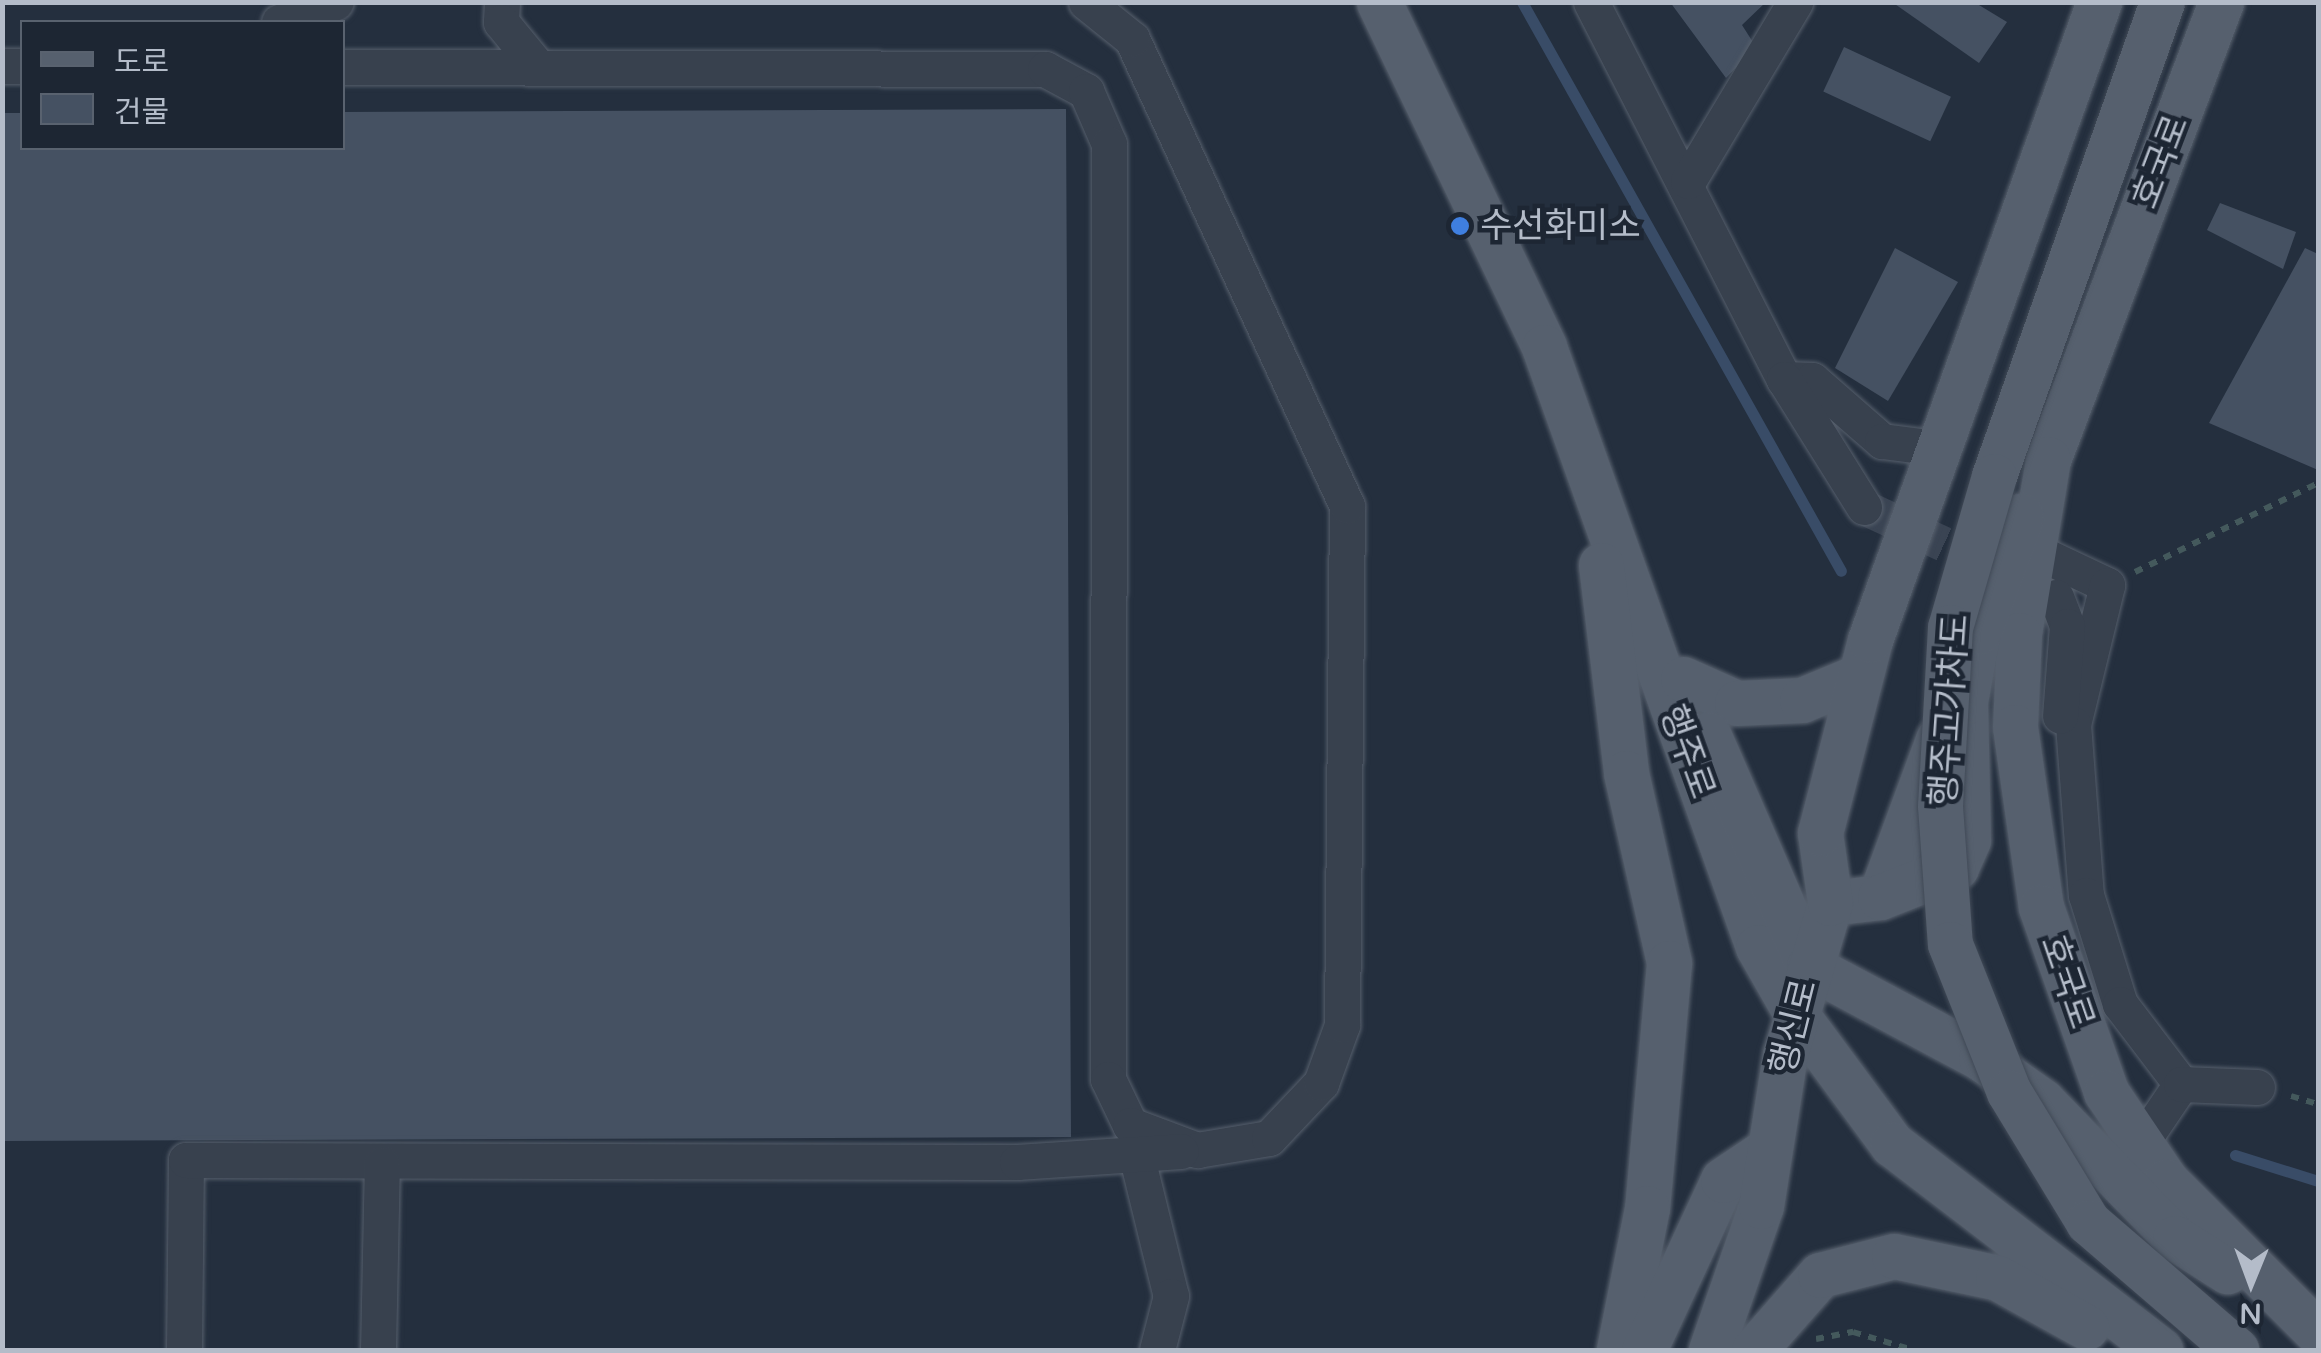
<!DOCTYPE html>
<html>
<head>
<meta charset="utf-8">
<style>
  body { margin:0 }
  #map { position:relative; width:2321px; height:1353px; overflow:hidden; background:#242f3e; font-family:"Varela Round","Noto Sans KR",sans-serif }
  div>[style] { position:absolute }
  .stream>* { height:11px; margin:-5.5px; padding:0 5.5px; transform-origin:5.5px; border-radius:5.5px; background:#394c67 }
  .building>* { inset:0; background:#455162; transform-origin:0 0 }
  .minor-tunnel>* { height:35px; margin-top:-17.5px; transform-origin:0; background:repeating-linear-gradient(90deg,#3a4453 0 35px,transparent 0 53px) }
  .path>* { height:6px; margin-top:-3px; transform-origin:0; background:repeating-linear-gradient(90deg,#44595c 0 8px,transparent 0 16px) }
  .roads { filter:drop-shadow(0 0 2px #565f6c) drop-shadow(0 0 2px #565f6c) }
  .minor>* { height:35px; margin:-17.5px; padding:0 17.5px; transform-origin:17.5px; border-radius:17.5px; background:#38414e }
  .major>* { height:45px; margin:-22.5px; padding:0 22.5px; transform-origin:22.5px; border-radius:22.5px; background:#56606e }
  .bridges { filter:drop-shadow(0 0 2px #414a57) drop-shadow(0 0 2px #414a57) }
  .major-bridge>* { height:45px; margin:-22.5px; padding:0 22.5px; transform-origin:22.5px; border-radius:22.5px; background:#56606e }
  .dots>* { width:28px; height:28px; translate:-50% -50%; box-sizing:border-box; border:5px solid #1d2633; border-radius:50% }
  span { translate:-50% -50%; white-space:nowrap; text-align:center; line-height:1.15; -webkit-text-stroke:9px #1d2633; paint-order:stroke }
  .street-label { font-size:35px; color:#b4bcc9 }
  .poi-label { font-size:35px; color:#b4bcc9 }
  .left { translate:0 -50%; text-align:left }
  .frame { position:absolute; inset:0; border:5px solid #b4bcc9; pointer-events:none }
  .legend { position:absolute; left:20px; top:20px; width:325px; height:130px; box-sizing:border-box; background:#1d2633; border:2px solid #59626f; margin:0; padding:12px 18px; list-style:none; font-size:30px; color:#b4bcc9 }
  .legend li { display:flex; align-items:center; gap:20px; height:50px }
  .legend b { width:50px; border:2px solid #59626f }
  .north { position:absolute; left:2201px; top:1233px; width:100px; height:100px; -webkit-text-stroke:8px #1d2633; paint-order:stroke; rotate:181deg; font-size:28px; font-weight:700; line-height:40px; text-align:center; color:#b4bcc9 }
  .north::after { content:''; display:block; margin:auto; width:35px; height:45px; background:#b4bcc9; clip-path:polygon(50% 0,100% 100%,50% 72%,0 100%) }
</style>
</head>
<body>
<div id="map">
  <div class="stream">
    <div style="left:1522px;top:2px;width:652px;rotate:60.72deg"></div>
    <div style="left:2235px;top:1155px;width:87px;rotate:17.4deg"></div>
  </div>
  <div class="building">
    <div style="clip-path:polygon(1670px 2px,1766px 2px,1742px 25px,1756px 47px,1726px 78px)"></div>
    <div style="clip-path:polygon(1892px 2px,1974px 2px,2007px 22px,1979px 63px)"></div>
    <div style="left:1844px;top:47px;width:118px;height:49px;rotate:25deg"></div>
    <div style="clip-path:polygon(1066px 109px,1071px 1137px,2px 1141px,2px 113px,22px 113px,22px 148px,342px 148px,342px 112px)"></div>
    <div style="clip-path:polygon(2220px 203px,2296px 232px,2283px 269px,2207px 230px)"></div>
    <div style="clip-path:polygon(1895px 248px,1958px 282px,1888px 401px,1835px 368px)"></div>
    <div style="clip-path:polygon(2305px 248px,2318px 254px,2318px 470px,2209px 423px)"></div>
  </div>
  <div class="minor-tunnel">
    <div style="left:1864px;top:507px;width:141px;rotate:24.7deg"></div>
  </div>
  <div class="path">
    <div style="left:2135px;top:572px;width:203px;rotate:-25.9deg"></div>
    <div style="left:2291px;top:1096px;width:28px;rotate:17deg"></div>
    <div style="left:1816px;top:1339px;width:38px;rotate:-11deg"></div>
    <div style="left:1853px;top:1332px;width:63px;rotate:16.7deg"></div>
  </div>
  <div class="roads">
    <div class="minor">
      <div style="left:502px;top:2px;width:20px;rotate:93deg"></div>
      <div style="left:501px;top:22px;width:58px;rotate:50.6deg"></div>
      <div style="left:1591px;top:2px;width:424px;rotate:62.9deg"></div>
      <div style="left:1784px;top:379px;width:28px;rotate:2deg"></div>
      <div style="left:1812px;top:380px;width:93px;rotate:41.1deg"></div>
      <div style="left:1882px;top:441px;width:55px;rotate:7.3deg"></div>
      <div style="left:279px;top:22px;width:60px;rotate:-19.3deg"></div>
      <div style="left:2px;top:66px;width:20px"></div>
      <div style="left:342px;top:67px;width:703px;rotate:0.16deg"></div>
      <div style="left:1045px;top:69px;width:47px;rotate:28.2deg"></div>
      <div style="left:1086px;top:91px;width:58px;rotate:66.5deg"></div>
      <div style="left:1109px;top:144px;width:935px;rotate:90.06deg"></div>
      <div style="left:1108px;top:1079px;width:51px;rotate:64.4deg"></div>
      <div style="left:1130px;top:1125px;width:72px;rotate:20.5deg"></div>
      <div style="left:1197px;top:1150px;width:73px;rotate:-9.5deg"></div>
      <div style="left:1269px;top:1138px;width:76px;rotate:-46.6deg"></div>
      <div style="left:1321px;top:1083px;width:62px;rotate:-70.1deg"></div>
      <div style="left:1342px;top:1025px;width:519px;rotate:-89.45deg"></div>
      <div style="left:1347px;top:506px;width:514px;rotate:-114.72deg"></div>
      <div style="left:1132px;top:39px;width:59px;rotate:-141.2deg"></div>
      <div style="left:1688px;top:181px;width:209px;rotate:-59.1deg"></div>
      <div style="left:1784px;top:379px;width:151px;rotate:58deg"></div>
      <div style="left:2033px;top:550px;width:82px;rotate:25.3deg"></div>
      <div style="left:2107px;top:585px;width:143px;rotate:103.7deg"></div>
      <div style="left:2073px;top:724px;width:171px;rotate:85.7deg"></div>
      <div style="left:2086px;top:895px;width:114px;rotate:72.7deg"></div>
      <div style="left:2120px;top:1004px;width:101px;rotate:52.7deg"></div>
      <div style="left:2056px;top:597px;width:31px;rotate:69deg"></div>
      <div style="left:2067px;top:626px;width:90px;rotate:94.4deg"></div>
      <div style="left:2141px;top:1143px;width:71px;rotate:-55.9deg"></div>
      <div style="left:2181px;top:1084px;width:76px;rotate:2.3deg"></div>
      <div style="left:1136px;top:1154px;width:146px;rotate:76.2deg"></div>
      <div style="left:1171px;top:1296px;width:56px;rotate:104.5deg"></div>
      <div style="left:184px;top:1350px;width:190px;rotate:-89.4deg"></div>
      <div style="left:186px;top:1160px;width:831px;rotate:0.14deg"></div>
      <div style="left:1017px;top:1162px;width:164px;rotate:-3.8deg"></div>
      <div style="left:378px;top:1350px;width:186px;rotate:-88.8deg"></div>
    </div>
    <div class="major">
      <div style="left:1379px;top:2px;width:382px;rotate:64.4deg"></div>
      <div style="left:1544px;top:347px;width:637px;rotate:70.37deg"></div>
      <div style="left:1758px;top:947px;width:77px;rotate:60.4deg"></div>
      <div style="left:1796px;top:1014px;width:162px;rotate:53.6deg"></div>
      <div style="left:1892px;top:1144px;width:338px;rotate:37.5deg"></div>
      <div style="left:2221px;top:2px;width:489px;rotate:110.7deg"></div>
      <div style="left:2048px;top:459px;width:178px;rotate:99.4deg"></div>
      <div style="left:2019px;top:635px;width:92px;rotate:92.5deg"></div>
      <div style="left:2015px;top:727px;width:182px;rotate:81.8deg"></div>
      <div style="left:2041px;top:907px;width:196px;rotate:70.6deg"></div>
      <div style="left:2106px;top:1092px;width:107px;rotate:56deg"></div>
      <div style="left:2166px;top:1181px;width:215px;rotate:45deg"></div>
      <div style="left:1601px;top:565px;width:209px;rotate:83.1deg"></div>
      <div style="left:1626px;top:773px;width:195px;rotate:77.2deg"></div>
      <div style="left:1669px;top:963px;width:246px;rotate:95.1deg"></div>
      <div style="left:1647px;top:1208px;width:145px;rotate:101.2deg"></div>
      <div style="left:1683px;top:679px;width:59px;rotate:24deg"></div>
      <div style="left:1737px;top:703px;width:65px;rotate:-2.6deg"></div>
      <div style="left:1802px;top:700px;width:63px;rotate:-22.5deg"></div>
      <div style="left:1708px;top:734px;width:253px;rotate:66.5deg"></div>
      <div style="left:1880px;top:897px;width:168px;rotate:-69.8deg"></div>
      <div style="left:1830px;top:903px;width:50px;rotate:-6.8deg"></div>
      <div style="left:1880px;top:897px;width:82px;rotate:-21.5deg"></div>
      <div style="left:1956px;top:867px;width:30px;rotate:-66deg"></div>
      <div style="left:1968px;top:840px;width:138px;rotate:-91.2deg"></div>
      <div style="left:1965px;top:702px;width:71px;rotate:-79.5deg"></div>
      <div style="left:1978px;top:632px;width:124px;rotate:-69.7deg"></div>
      <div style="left:1809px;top:966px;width:195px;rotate:28.1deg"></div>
      <div style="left:1981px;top:1058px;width:75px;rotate:35.2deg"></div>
      <div style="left:2042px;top:1101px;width:191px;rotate:45.8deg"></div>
      <div style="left:2175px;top:1238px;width:62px;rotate:32.4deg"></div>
      <div style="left:1644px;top:1350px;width:187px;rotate:-65.1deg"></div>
      <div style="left:1723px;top:1180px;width:48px;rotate:-34deg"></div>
      <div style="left:1711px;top:1350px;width:152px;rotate:-70.9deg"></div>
      <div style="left:1761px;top:1206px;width:153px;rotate:-81deg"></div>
      <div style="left:1785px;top:1055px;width:159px;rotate:-73.5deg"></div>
      <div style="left:1830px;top:903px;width:71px;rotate:-98.1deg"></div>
      <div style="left:1820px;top:833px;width:199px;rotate:-75.5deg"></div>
      <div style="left:1870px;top:640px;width:678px;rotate:-70.26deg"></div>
      <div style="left:1754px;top:1350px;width:100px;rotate:-48.7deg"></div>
      <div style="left:1820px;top:1275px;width:76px;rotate:-14.4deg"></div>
      <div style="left:1894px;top:1256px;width:106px;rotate:11.9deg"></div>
      <div style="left:1998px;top:1278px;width:101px;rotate:29.1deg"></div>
    </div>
  </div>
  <div class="bridges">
    <div class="major-bridge">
      <div style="left:2162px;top:2px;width:503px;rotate:109.52deg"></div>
      <div style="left:1994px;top:476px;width:157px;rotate:106.2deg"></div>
      <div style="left:1950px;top:627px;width:179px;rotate:93.2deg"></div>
      <div style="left:1940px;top:806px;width:138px;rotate:85.9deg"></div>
      <div style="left:1950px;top:944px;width:159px;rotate:68.3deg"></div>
      <div style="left:2009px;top:1092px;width:152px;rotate:58.7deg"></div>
      <div style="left:2088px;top:1222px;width:196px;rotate:40.7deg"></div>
    </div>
  </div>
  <div class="dots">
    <div style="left:1460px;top:226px;background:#3f7fe0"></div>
  </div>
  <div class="street-label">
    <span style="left:2161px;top:162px;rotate:-69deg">호국로</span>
    <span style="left:1950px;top:710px;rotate:-86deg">행주고가차도</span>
    <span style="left:1687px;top:752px;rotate:70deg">행주로</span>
    <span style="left:2067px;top:982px;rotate:71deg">호국로</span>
    <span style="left:1794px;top:1027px;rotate:-76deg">행신로</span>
  </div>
  <div class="poi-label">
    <span class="left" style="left:1480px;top:226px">수선화미소</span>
  </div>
  <div class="frame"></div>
  <ul class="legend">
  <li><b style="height:12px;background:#56606e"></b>도로</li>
  <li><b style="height:28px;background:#455162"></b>건물</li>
  </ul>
  <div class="north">N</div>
</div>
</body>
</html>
